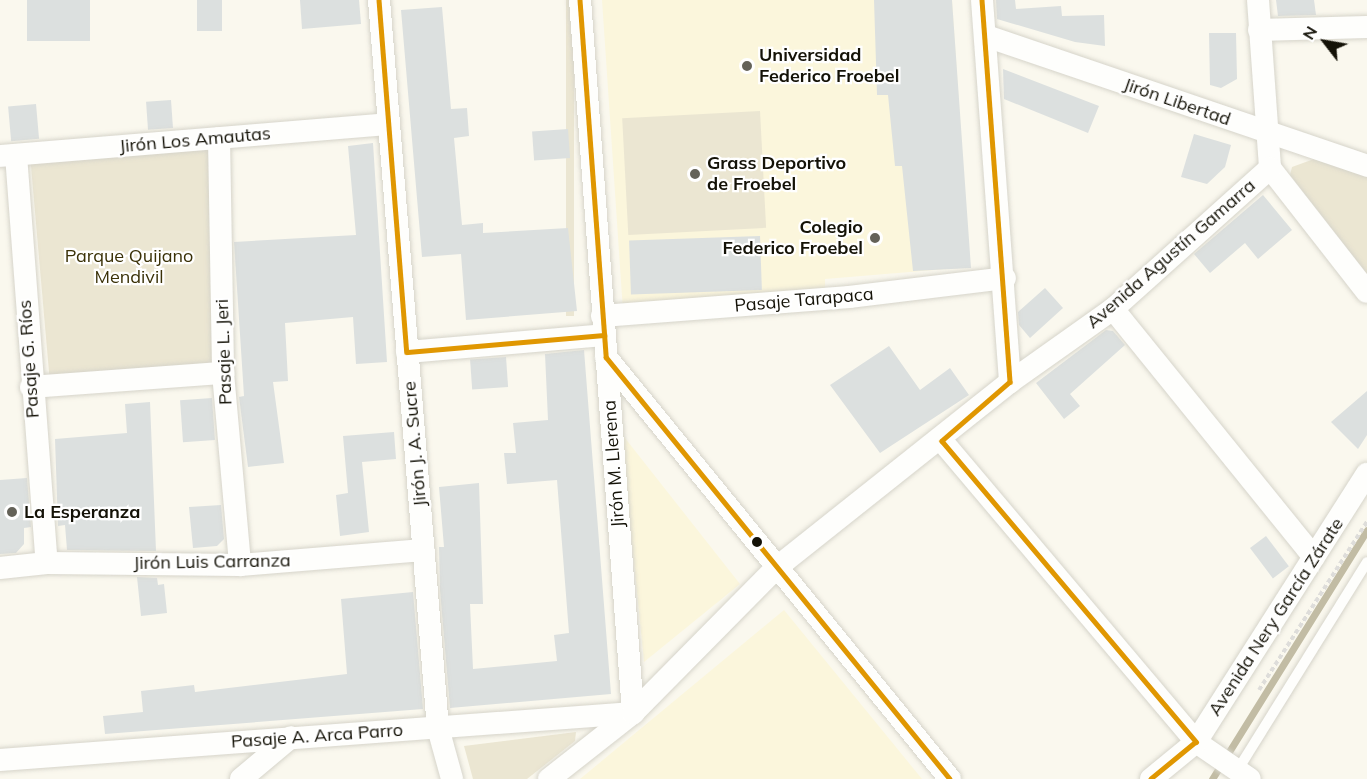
<!DOCTYPE html>
<html>
<head>
<meta charset="utf-8">
<style>
  body { margin:0 }
  #map { position:relative; width:1367px; height:779px; overflow:hidden; background:#faf8ee; font-family:Mulish,sans-serif }
  div>[style] { position:absolute }
  .built>* { inset:0; background:#fbf6dc }
  .green>* { inset:0; background:#ebe6d2; transform-origin:0 0 }
  .stream>* { height:7px; margin:-3.5px; padding:0 3.5px; transform-origin:3.5px; border-radius:3.5px; background:#c2bca4 }
  .building>* { inset:0; background:#dce0df; transform-origin:0 0 }
  .path>* { height:4px; margin-top:-2px; transform-origin:0; background:repeating-linear-gradient(90deg,#deddda 0 4.5px,transparent 0 7.5px) }
  .roads { filter:drop-shadow(0 0 2px #d6d4ca) drop-shadow(0 0 2px #d6d4ca) }
  .service>* { height:10px; margin:-5px; padding:0 5px; transform-origin:5px; border-radius:5px; background:#fefefc }
  .minor>* { height:22px; margin:-11px; padding:0 11px; transform-origin:11px; border-radius:11px; background:#fefefc }
  .bus-1>* { height:4.5px; margin:-2.25px; padding:0 2.25px; transform-origin:2.25px; border-radius:2.25px; background:#e09701 }
  .dots>* { width:16px; height:16px; translate:-50% -50%; box-sizing:border-box; border:3px solid #fff; border-radius:50% }
  span { translate:-50% -50%; white-space:nowrap; text-align:center; line-height:1.15; -webkit-text-stroke:4.5px #fff; paint-order:stroke }
  .poi-label { font-size:18px; color:#141207; font-weight:700 }
  .left { translate:0 -50%; text-align:left }
  .right { translate:-100% -50%; text-align:right }
  .street-label { font-size:18px; color:#141207 }
  .park-label { font-size:18px; color:#3a3107 }
  .north { position:absolute; left:1295px; top:12px; width:60px; height:60px; -webkit-text-stroke:4px #fff; paint-order:stroke; rotate:301deg; font-size:16px; font-weight:700; line-height:24px; text-align:center; color:#141207 }
  .north::after { content:''; display:block; margin:auto; width:21px; height:27px; background:#141207; clip-path:polygon(50% 0,100% 100%,50% 72%,0 100%) }
</style>
</head>
<body>
<div id="map">
  <div class="built">
    <div style="clip-path:polygon(602px 0,952px 0,970px 267px,825px 279px,825px 296px,623px 311px)"></div>
    <div style="clip-path:polygon(621px 433px,740px 584px,644px 662px)"></div>
    <div style="clip-path:polygon(784px 610px,922px 779px,580px 779px)"></div>
  </div>
  <div class="green">
    <div style="left:566px;top:0;width:8px;height:316px"></div>
    <div style="left:760px;top:111px;width:117px;height:138px;rotate:87deg"></div>
    <div style="left:208px;top:147px;width:227px;height:178px;rotate:85deg"></div>
    <div style="clip-path:polygon(1314px 159px,1367px 176px,1367px 274px,1290px 175px,1292px 167px)"></div>
    <div style="clip-path:polygon(576px 732px,575px 741px,527px 779px,473px 779px,464px 746px)"></div>
  </div>
  <div class="stream">
    <div style="left:1212px;top:779px;width:293px;rotate:-58.1deg"></div>
  </div>
  <div class="building">
    <div style="left:27px;top:0;width:63px;height:41px"></div>
    <div style="left:197px;top:0;width:25px;height:31px"></div>
    <div style="clip-path:polygon(300px 0,359px 0,361px 24px,302px 29px)"></div>
    <div style="clip-path:polygon(874px 0,952px 0,971px 268px,913px 271px,902px 166px,895px 166px,888px 95px,877px 95px)"></div>
    <div style="clip-path:polygon(996px 0,1015px 0,1016px 9px,1061px 6px,1062px 16px,1104px 15px,1105px 46px,1075px 42px,997px 19px)"></div>
    <div style="clip-path:polygon(1276px 0,1314px 0,1316px 15px,1278px 16px)"></div>
    <div style="clip-path:polygon(442px 7px,451px 109px,467px 108px,469px 136px,454px 138px,462px 225px,483px 223px,483px 233px,568px 228px,577px 311px,466px 320px,461px 254px,422px 257px,401px 10px)"></div>
    <div style="clip-path:polygon(1209px 33px,1236px 33px,1237px 79px,1221px 88px,1210px 85px)"></div>
    <div style="clip-path:polygon(1003px 69px,1099px 106px,1088px 133px,1004px 99px)"></div>
    <div style="left:171px;top:100px;width:28px;height:25px;rotate:86deg"></div>
    <div style="left:36px;top:104px;width:35px;height:28px;rotate:85deg"></div>
    <div style="left:568px;top:129px;width:29px;height:36px;rotate:86deg"></div>
    <div style="clip-path:polygon(1194px 134px,1231px 145px,1225px 167px,1207px 184px,1181px 177px)"></div>
    <div style="clip-path:polygon(373px 143px,387px 362px,356px 364px,353px 317px,285px 323px,288px 381px,273px 382px,284px 463px,248px 467px,239px 397px,244px 396px,234px 242px,356px 235px,348px 146px)"></div>
    <div style="clip-path:polygon(1263px 195px,1292px 230px,1258px 259px,1245px 243px,1210px 273px,1194px 254px)"></div>
    <div style="left:760px;top:236px;width:54px;height:131px;rotate:88deg"></div>
    <div style="clip-path:polygon(1045px 288px,1063px 308px,1030px 338px,1019px 325px,1018px 312px)"></div>
    <div style="clip-path:polygon(1106px 330px,1113px 331px,1125px 345px,1070px 394px,1080px 406px,1064px 419px,1036px 383px)"></div>
    <div style="clip-path:polygon(889px 346px,920px 390px,950px 368px,969px 395px,880px 453px,830px 385px)"></div>
    <div style="clip-path:polygon(584px 350px,611px 694px,450px 708px,440px 590px,439px 547px,444px 547px,439px 487px,479px 483px,483px 604px,470px 604px,473px 669px,557px 661px,554px 635px,569px 633px,557px 480px,507px 484px,504px 453px,516px 453px,513px 423px,548px 420px,545px 354px)"></div>
    <div style="left:506px;top:357px;width:30px;height:36px;rotate:86deg"></div>
    <div style="clip-path:polygon(1367px 391px,1367px 435px,1358px 449px,1331px 422px)"></div>
    <div style="left:212px;top:398px;width:42px;height:32px;rotate:86deg"></div>
    <div style="clip-path:polygon(150px 402px,156px 551px,67px 550px,65px 525px,58px 526px,55px 439px,127px 433px,125px 404px)"></div>
    <div style="clip-path:polygon(394px 432px,396px 459px,362px 462px,369px 532px,340px 536px,336px 495px,348px 493px,343px 436px)"></div>
    <div style="clip-path:polygon(27px 478px,31px 527px,24px 528px,24px 544px,16px 553px,0 554px,0 480px)"></div>
    <div style="clip-path:polygon(221px 505px,224px 539px,217px 546px,193px 548px,189px 507px)"></div>
    <div style="left:1266px;top:536px;width:38px;height:20px;rotate:53deg"></div>
    <div style="clip-path:polygon(137px 577px,157px 578px,158px 585px,164px 584px,167px 613px,141px 616px)"></div>
    <div style="clip-path:polygon(413px 592px,423px 709px,105px 734px,103px 716px,143px 712px,141px 691px,194px 685px,195px 692px,347px 674px,341px 599px)"></div>
  </div>
  <div class="path">
    <div style="left:1259px;top:690px;width:200px;rotate:-57.3deg"></div>
  </div>
  <div class="roads">
    <div class="service">
      <div style="left:1237px;top:771px;width:246px;rotate:-58.1deg"></div>
    </div>
    <div class="minor">
      <div style="left:379px;top:0;width:730px;rotate:85.37deg"></div>
      <div style="left:438px;top:728px;width:53px;rotate:74.6deg"></div>
      <div style="left:982px;top:0;width:383px;rotate:85.8deg"></div>
      <div style="left:1258px;top:0;width:168px;rotate:85.9deg"></div>
      <div style="left:1259px;top:30px;width:108px;rotate:-1.6deg"></div>
      <div style="left:986px;top:36px;width:403px;rotate:18.8deg"></div>
      <div style="left:219px;top:138px;width:235px;rotate:89deg"></div>
      <div style="left:223px;top:373px;width:193px;rotate:84.9deg"></div>
      <div style="left:16px;top:155px;width:409px;rotate:85.7deg"></div>
      <div style="left:0;top:156px;width:390px;rotate:-4.7deg"></div>
      <div style="left:1270px;top:168px;width:157px;rotate:52deg"></div>
      <div style="left:1113px;top:309px;width:319px;rotate:51deg"></div>
      <div style="left:602px;top:316px;width:248px;rotate:-4.4deg"></div>
      <div style="left:849px;top:297px;width:157px;rotate:-6.9deg"></div>
      <div style="left:407px;top:352px;width:198px;rotate:-4.9deg"></div>
      <div style="left:606px;top:357px;width:544px;rotate:50.81deg"></div>
      <div style="left:31px;top:387px;width:193px;rotate:-4.2deg"></div>
      <div style="left:942px;top:441px;width:394px;rotate:49.8deg"></div>
      <div style="left:1196px;top:742px;width:65px;rotate:34.4deg"></div>
      <div style="left:0;top:568px;width:47px;rotate:-6.1deg"></div>
      <div style="left:47px;top:563px;width:193px;rotate:0.6deg"></div>
      <div style="left:240px;top:565px;width:184px;rotate:-4.7deg"></div>
      <div style="left:0;top:760px;width:635px;rotate:-4.25deg"></div>
      <div style="left:633px;top:713px;width:715px;rotate:-94.25deg"></div>
      <div style="left:241px;top:779px;width:65px;rotate:-40deg"></div>
      <div style="left:549px;top:779px;width:107px;rotate:-38.2deg"></div>
      <div style="left:633px;top:713px;width:204px;rotate:-45.4deg"></div>
      <div style="left:776px;top:568px;width:299px;rotate:-38.5deg"></div>
      <div style="left:1010px;top:382px;width:126px;rotate:-35.3deg"></div>
      <div style="left:1113px;top:309px;width:211px;rotate:-41.9deg"></div>
      <div style="left:1151px;top:779px;width:58px;rotate:-39.4deg"></div>
      <div style="left:1196px;top:742px;width:318px;rotate:-57.5deg"></div>
    </div>
  </div>
  <div class="bus-1">
    <div style="left:379px;top:0;width:353px;rotate:85.5deg"></div>
    <div style="left:407px;top:352px;width:198px;rotate:-4.9deg"></div>
    <div style="left:580px;top:0;width:358px;rotate:85.8deg"></div>
    <div style="left:606px;top:357px;width:544px;rotate:50.81deg"></div>
    <div style="left:982px;top:0;width:383px;rotate:85.8deg"></div>
    <div style="left:1010px;top:382px;width:90px;rotate:139.1deg"></div>
    <div style="left:942px;top:441px;width:394px;rotate:49.8deg"></div>
    <div style="left:1196px;top:742px;width:58px;rotate:140.6deg"></div>
  </div>
  <div class="dots">
    <div style="left:747px;top:66px;background:#646258"></div>
    <div style="left:695px;top:174px;background:#646258"></div>
    <div style="left:875px;top:238px;background:#646258"></div>
    <div style="left:12px;top:512px;background:#646258"></div>
    <div style="left:757px;top:542px;background:#141207"></div>
  </div>
  <div class="poi-label">
    <span class="left" style="left:759px;top:66px">Universidad<br>Federico Froebel</span>
    <span class="left" style="left:707px;top:174px">Grass Deportivo<br>de Froebel</span>
    <span class="right" style="left:863px;top:238px">Colegio<br>Federico Froebel</span>
    <span class="left" style="left:24px;top:512px">La Esperanza</span>
  </div>
  <div class="street-label">
    <span style="left:1177px;top:102px;rotate:19deg">Jirón Libertad</span>
    <span style="left:195px;top:140px;rotate:-5deg">Jirón Los Amautas</span>
    <span style="left:1171px;top:254px;rotate:-41deg">Avenida Agustín Gamarra</span>
    <span style="left:804px;top:300px;rotate:-5deg">Pasaje Tarapaca</span>
    <span style="left:224px;top:352px;rotate:-92deg">Pasaje L. Jeri</span>
    <span style="left:29px;top:359px;rotate:-94deg">Pasaje G. Ríos</span>
    <span style="left:415px;top:444px;rotate:-95deg">Jirón J. A. Sucre</span>
    <span style="left:614px;top:464px;rotate:-94deg">Jirón M. Llerena</span>
    <span style="left:212px;top:562px;rotate:-1deg">Jirón Luis Carranza</span>
    <span style="left:1276px;top:617px;rotate:-57deg">Avenida Nery García Zárate</span>
    <span style="left:317px;top:736px;rotate:-4deg">Pasaje A. Arca Parro</span>
  </div>
  <div class="park-label">
    <span style="left:129px;top:267px">Parque Quijano<br>Mendivil</span>
  </div>
  <div class="north">N</div>
</div>
</body>
</html>
